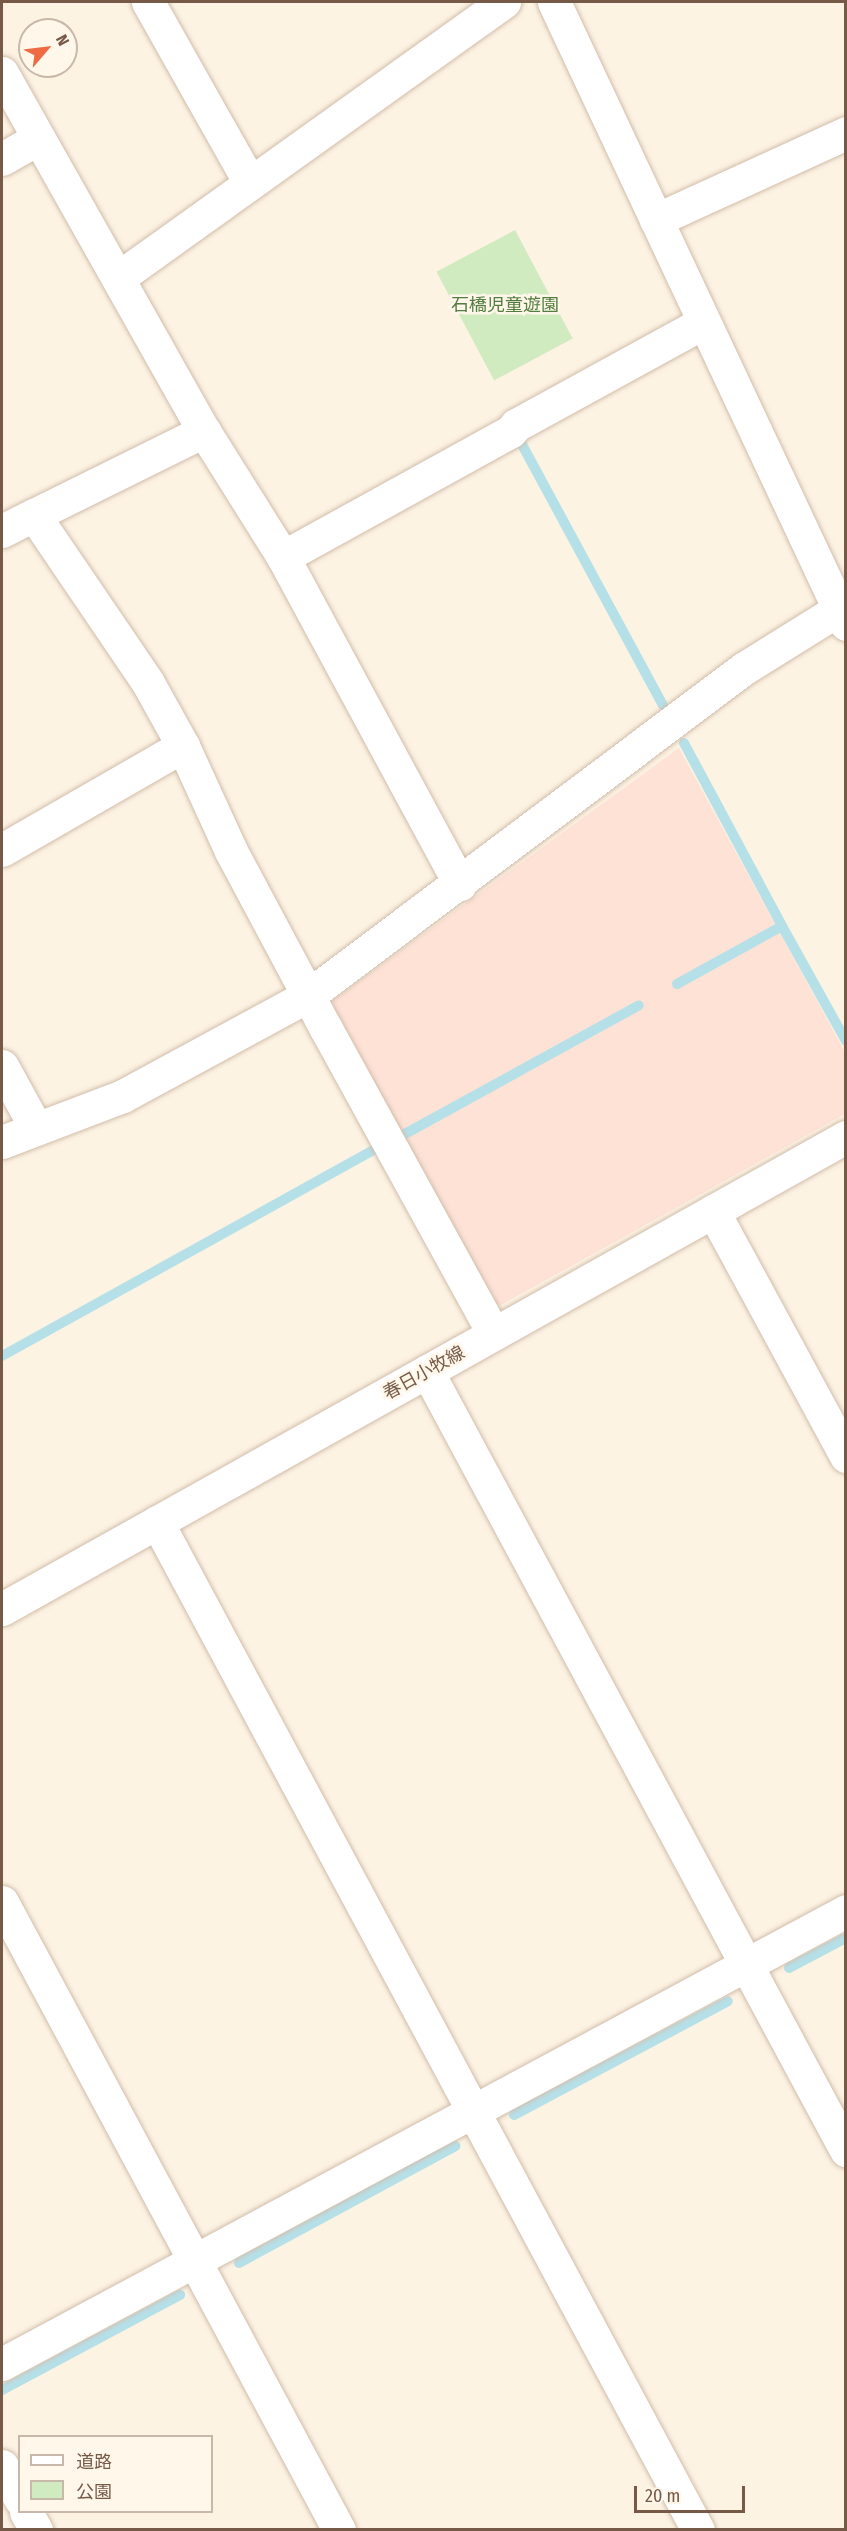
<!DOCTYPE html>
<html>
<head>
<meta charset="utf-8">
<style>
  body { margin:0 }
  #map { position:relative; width:847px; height:2531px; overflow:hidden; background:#fdf3e3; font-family:"Fira Sans Condensed","Noto Sans JP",sans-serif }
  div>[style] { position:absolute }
  .commercial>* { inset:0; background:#fee2d6 }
  .green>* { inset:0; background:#d1ebc0; transform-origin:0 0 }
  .stream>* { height:10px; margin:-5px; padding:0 5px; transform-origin:5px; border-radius:5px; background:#b6e0e8 }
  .roads { filter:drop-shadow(0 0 2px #d1bdab) drop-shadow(0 0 2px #d1bdab) }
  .minor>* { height:33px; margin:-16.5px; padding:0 16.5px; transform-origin:16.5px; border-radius:16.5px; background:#fff }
  .tertiary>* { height:33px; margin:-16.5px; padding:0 16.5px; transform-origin:16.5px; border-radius:16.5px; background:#fff }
  .secondary>* { height:33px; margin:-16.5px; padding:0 16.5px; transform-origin:16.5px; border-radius:16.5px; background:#fff }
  span { translate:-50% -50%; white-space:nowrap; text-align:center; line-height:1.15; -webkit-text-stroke:5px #fff7ea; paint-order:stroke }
  .park-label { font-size:18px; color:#517d3f }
  .street-label { font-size:18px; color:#765947 }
  .frame { position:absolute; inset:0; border:3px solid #765947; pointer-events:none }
  .legend { position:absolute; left:18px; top:2435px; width:195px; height:78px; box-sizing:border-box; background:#fff7ea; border:2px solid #c8b8a9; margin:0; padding:8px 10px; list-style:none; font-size:18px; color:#765947 }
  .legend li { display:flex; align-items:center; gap:12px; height:30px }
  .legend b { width:30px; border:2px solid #c8b8a9 }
  .north { position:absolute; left:18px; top:18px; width:60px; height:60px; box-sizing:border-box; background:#fff7ea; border:2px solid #c8b8a9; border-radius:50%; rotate:62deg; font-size:16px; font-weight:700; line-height:24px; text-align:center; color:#765947 }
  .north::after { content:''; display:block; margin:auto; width:21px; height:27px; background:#ed6a42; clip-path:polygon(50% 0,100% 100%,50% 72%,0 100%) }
  .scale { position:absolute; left:634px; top:2486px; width:111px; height:27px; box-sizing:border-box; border:3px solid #765947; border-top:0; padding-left:8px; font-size:18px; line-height:21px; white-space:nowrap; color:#765947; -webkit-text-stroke:4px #fff7ea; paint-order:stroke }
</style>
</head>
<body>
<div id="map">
  <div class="commercial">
    <div style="clip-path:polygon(679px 748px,845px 1052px,845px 1114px,501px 1305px,490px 1302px,334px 1015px,333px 1000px)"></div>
  </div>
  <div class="green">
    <div style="left:515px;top:230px;width:123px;height:89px;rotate:62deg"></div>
  </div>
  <div class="stream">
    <div style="left:519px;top:439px;width:302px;rotate:61.6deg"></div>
    <div style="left:684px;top:743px;width:208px;rotate:61.8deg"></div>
    <div style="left:677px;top:984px;width:120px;rotate:-28.9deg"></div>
    <div style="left:782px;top:926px;width:132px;rotate:60.9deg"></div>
    <div style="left:403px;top:1135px;width:269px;rotate:-28.8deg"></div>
    <div style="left:2px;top:1356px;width:427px;rotate:-29deg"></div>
    <div style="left:789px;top:1968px;width:64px;rotate:-27.8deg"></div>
    <div style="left:514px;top:2115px;width:242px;rotate:-28deg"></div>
    <div style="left:239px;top:2263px;width:246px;rotate:-28.4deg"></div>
    <div style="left:2px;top:2390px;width:202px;rotate:-28.1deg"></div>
  </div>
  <div class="roads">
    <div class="minor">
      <div style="left:148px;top:2px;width:208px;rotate:60.6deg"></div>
      <div style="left:2px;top:73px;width:411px;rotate:60.6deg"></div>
      <div style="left:204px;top:431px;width:149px;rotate:57.9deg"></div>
      <div style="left:283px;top:557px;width:372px;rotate:61.6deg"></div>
      <div style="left:2px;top:159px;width:40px;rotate:-29.7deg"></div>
      <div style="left:656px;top:220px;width:209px;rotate:-24.6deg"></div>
      <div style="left:118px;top:278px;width:475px;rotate:-35.6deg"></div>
      <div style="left:34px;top:515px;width:190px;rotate:-26.3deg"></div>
      <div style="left:2px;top:531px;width:36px;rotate:-27deg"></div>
      <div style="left:34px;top:515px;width:203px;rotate:55.8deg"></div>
      <div style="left:148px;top:683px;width:72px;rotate:60.9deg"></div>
      <div style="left:183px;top:746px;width:115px;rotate:65.4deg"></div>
      <div style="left:231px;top:851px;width:200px;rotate:61.9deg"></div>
      <div style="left:325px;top:1027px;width:350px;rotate:61.2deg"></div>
      <div style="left:283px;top:557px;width:260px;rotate:-28.9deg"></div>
      <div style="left:511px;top:431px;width:8px;rotate:-50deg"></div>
      <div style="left:516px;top:425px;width:214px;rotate:-28.7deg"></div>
      <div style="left:2px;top:850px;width:209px;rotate:-29.9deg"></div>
      <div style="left:2px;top:1066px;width:71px;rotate:61.3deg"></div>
      <div style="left:2px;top:1142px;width:129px;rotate:-20.8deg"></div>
      <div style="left:123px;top:1096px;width:212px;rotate:-28.5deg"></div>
      <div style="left:309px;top:995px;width:543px;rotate:-36.91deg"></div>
      <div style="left:743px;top:669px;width:121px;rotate:-31.9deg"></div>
      <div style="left:713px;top:1211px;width:279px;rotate:61.5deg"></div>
      <div style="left:427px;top:1371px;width:885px;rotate:61.73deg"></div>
      <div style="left:157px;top:1522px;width:1144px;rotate:61.78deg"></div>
      <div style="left:2px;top:1902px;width:713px;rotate:61.78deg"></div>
      <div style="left:2px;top:2364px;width:958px;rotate:-28.22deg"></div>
      <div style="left:2px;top:2466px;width:38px;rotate:61deg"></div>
      <div style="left:26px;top:2512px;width:21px;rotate:61deg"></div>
    </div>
    <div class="tertiary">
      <div style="left:554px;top:2px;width:687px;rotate:64.85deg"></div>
    </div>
    <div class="secondary">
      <div style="left:2px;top:1609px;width:967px;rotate:-29.22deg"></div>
    </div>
  </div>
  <div class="park-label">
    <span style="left:505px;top:305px">石橋児童遊園</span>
  </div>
  <div class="street-label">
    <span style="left:424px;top:1373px;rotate:-29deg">春日小牧線</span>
  </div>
  <div class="frame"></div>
  <ul class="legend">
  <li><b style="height:8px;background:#fff"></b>道路</li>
  <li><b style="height:16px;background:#d1ebc0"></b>公園</li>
  </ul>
  <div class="north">N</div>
  <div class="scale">20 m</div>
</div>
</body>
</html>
